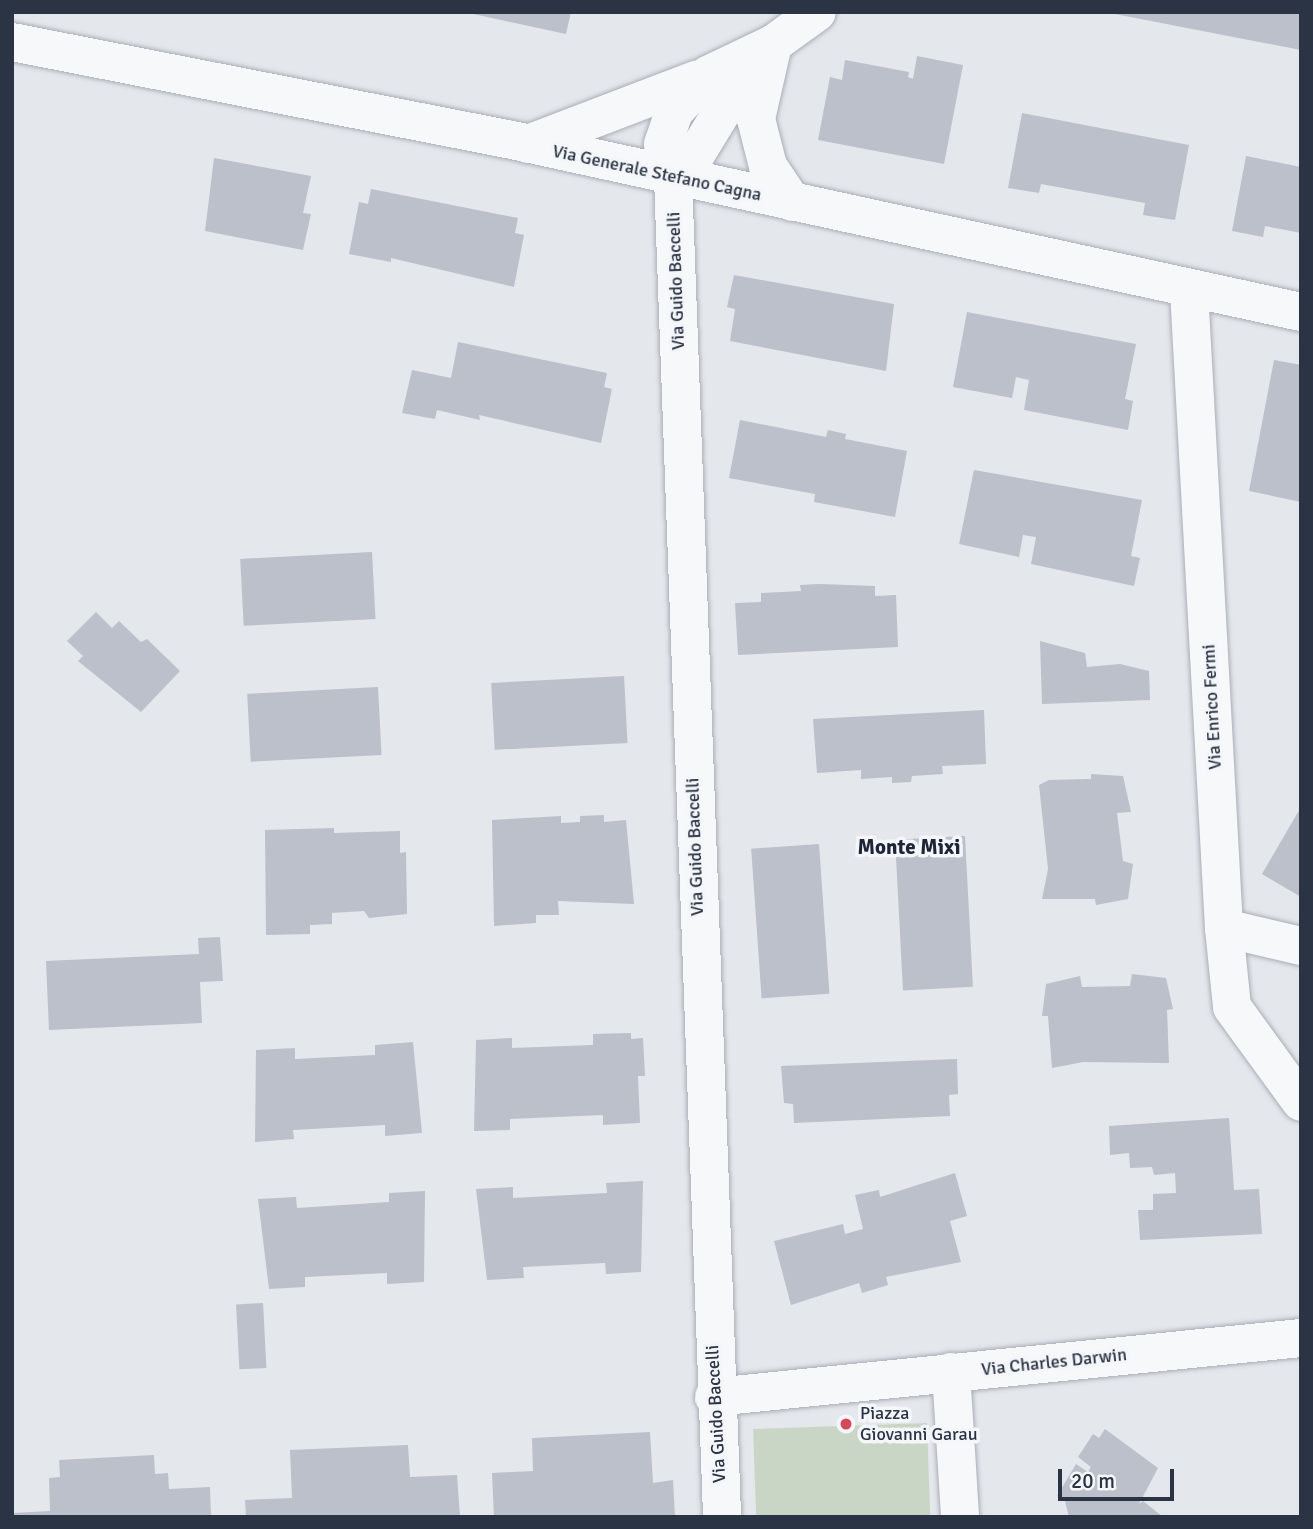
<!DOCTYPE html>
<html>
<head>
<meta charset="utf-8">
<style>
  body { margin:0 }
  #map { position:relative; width:1313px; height:1529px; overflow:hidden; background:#e4e7ec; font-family:Signika,sans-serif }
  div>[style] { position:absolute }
  .green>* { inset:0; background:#c9d6c5; transform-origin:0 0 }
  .building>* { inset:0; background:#bbc0ca; transform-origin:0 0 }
  .roads { filter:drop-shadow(0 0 2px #a9aeb7) drop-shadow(0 0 2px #a9aeb7) }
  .minor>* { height:38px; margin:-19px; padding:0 19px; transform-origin:19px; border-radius:19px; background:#f7f8fa }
  .tertiary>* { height:38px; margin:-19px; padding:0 19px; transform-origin:19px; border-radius:19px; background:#f7f8fa }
  .dots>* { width:19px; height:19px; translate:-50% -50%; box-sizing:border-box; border:4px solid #f4f6f9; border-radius:50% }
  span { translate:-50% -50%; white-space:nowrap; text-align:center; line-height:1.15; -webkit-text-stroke:7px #f4f6f9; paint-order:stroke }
  .street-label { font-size:18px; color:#2b3445 }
  .poi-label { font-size:18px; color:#2b3445 }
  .left { translate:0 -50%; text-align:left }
  .quarter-label { font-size:21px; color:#1d2536; font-weight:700 }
  .frame { position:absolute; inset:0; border:14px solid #2b3445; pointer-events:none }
  .scale { position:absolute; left:1058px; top:1469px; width:116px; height:32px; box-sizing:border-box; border:4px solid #2b3445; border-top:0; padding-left:9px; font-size:21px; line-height:24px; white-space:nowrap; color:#2b3445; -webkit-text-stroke:5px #f4f6f9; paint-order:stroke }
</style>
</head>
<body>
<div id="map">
  <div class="green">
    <div style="left:927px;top:1423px;width:94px;height:174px;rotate:88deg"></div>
  </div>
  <div class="building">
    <div style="clip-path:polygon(464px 12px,571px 12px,566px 34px)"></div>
    <div style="clip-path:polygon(1115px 12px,1301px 12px,1301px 50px,1115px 14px)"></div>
    <div style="clip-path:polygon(917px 56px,963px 65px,944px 164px,818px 140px,830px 77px,842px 80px,845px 60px,909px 72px,908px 77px,913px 79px)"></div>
    <div style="clip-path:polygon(1022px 113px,1189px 145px,1175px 220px,1143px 215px,1145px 203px,1041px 184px,1039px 193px,1008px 188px)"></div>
    <div style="clip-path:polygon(1246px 156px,1301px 167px,1301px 233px,1265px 226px,1263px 237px,1232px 231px)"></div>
    <div style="clip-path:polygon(214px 158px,311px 176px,303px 213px,311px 214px,303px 250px,205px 231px)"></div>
    <div style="clip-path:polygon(371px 189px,518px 218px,515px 233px,524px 235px,514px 287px,391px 258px,391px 262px,349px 254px,359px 202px,368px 204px)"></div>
    <div style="clip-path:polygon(734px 275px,894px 304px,886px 371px,730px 341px,735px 309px,727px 307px)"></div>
    <div style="clip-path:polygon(967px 312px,1136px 344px,1125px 399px,1133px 401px,1128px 430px,1024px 410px,1029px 380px,1016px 377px,1012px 398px,953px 387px)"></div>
    <div style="clip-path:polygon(458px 342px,607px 373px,604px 387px,612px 389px,601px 443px,479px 415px,480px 420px,437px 410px,435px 419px,402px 413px,412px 370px,451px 378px)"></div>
    <div style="clip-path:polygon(1274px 360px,1301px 365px,1301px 502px,1249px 491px)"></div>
    <div style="clip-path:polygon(740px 420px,826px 437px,828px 430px,846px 434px,845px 439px,907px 451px,895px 517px,814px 502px,815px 494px,729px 478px)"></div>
    <div style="clip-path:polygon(974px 470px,1142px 500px,1131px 556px,1140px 558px,1134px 586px,1031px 564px,1036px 537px,1023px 535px,1019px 557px,959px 544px)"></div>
    <div style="left:372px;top:552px;width:67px;height:132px;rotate:87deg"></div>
    <div style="clip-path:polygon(819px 584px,875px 586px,875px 596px,896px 595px,898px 647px,738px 655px,735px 603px,761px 602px,761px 593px,801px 591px,800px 585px)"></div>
    <div style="clip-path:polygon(96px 612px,112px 628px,119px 621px,141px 642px,147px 639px,180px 671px,141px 712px,78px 661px,83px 656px,67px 641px)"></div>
    <div style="clip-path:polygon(1040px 641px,1085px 653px,1087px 667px,1120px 664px,1149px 671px,1150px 700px,1042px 704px)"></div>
    <div style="left:624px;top:676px;width:67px;height:133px;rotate:87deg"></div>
    <div style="left:378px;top:687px;width:68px;height:131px;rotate:87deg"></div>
    <div style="clip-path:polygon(984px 710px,986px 764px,942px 766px,943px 774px,912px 776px,911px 782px,892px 783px,892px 777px,861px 779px,861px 770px,817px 773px,813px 719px)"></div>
    <div style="clip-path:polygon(1091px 774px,1123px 776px,1131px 812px,1117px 813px,1123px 861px,1133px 864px,1128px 899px,1096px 905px,1095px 899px,1042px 899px,1048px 869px,1039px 785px,1049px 780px,1091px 779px)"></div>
    <div style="clip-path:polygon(1301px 807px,1301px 897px,1262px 874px)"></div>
    <div style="clip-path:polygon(604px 815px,604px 822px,626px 820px,634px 904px,558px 901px,559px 915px,536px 915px,536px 923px,494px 926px,492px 820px,561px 816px,561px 823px,580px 822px,580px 816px)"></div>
    <div style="clip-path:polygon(334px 828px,334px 833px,400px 831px,400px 853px,406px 852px,407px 914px,369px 918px,364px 911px,332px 913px,332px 924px,310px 925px,310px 934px,266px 935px,265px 830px)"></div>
    <div style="left:965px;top:836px;width:151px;height:70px;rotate:87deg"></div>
    <div style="left:819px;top:844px;width:150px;height:68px;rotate:86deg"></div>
    <div style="clip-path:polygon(220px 937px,223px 981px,200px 982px,202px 1023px,49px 1030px,46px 961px,199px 954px,198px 938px)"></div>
    <div style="clip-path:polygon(1132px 974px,1166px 978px,1173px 1009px,1167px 1010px,1169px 1063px,1083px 1062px,1052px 1068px,1048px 1016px,1042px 1016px,1046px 984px,1080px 976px,1082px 987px,1130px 986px)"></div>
    <div style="clip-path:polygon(631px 1033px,631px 1039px,643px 1038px,645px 1076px,638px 1076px,640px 1123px,603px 1125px,603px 1115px,510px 1119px,510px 1130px,474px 1131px,476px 1040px,512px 1038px,512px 1048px,593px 1045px,593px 1034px)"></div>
    <div style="clip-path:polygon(413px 1042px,422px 1133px,385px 1136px,385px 1125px,293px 1130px,294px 1139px,255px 1142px,256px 1050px,295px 1048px,295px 1059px,375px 1055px,375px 1045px)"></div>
    <div style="clip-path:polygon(957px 1059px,958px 1094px,949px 1095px,950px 1116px,794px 1123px,793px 1104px,784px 1103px,781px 1066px)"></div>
    <div style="clip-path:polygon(1229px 1118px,1234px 1190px,1259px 1189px,1262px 1234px,1140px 1240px,1138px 1210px,1153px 1210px,1153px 1194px,1176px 1193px,1175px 1173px,1154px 1175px,1152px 1167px,1130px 1168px,1129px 1153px,1110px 1155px,1109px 1126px)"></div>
    <div style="clip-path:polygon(955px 1173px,967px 1216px,950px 1221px,961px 1262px,886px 1277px,888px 1285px,862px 1293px,859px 1283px,791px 1305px,774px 1241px,843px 1224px,845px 1234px,863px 1229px,855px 1195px,879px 1190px,880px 1197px)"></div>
    <div style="clip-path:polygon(643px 1181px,641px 1272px,606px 1274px,605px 1263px,523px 1267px,524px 1278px,487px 1280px,476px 1189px,513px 1187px,513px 1198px,607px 1193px,606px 1183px)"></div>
    <div style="clip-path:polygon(425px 1191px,424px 1282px,387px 1284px,387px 1273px,305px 1277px,305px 1287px,269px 1289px,258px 1199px,296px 1197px,297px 1208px,389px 1202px,389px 1193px)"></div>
    <div style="left:263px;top:1303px;width:65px;height:27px;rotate:87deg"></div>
    <div style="clip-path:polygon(1105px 1429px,1158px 1468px,1139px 1504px,1143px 1501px,1163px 1517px,1069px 1517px,1065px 1501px,1057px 1496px,1076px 1464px,1088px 1472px,1091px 1467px,1078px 1457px,1093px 1434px,1099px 1438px)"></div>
    <div style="clip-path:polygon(650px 1432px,653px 1483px,673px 1480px,675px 1517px,494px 1517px,492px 1473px,533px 1471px,532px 1438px)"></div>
    <div style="clip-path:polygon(408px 1445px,410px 1477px,457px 1475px,460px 1517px,246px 1517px,245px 1500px,292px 1498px,290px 1450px)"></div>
    <div style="clip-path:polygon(154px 1455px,155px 1474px,168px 1473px,169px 1489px,210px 1487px,211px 1517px,14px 1517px,13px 1513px,50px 1511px,49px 1478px,60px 1477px,59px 1460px)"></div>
  </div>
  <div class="roads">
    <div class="minor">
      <div style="left:673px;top:178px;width:1340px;rotate:87.9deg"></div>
      <div style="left:1189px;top:290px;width:639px;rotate:86.86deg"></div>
      <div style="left:1224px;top:928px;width:79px;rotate:84.2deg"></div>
      <div style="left:1232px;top:1007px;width:117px;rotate:54deg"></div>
      <div style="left:1224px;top:928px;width:79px;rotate:13.2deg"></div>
      <div style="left:951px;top:1372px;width:145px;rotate:86.4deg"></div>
      <div style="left:714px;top:1397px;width:590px;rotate:-5.74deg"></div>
    </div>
    <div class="tertiary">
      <div style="left:12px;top:42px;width:510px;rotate:11.09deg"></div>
      <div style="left:512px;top:140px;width:808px;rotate:12.3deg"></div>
      <div style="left:773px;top:44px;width:77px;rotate:102.8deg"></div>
      <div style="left:756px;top:119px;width:49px;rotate:75.7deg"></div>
      <div style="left:768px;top:166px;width:43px;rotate:56.3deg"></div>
      <div style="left:528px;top:144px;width:180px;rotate:-20.9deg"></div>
      <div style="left:673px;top:178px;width:35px;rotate:-106deg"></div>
      <div style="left:663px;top:144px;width:34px;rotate:-71deg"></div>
      <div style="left:674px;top:112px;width:50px;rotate:-47.4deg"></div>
      <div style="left:708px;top:75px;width:72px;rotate:-25.5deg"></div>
      <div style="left:773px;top:44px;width:54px;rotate:-36deg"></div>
      <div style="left:673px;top:178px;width:22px;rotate:-39deg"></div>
      <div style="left:690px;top:164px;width:63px;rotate:-58.6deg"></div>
      <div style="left:723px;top:110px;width:28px;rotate:-46deg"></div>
      <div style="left:742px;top:90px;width:21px;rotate:-23deg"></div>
    </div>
  </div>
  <div class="dots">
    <div style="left:846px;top:1424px;background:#d1495b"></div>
  </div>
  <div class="street-label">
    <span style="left:657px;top:173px;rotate:12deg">Via Generale Stefano Cagna</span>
    <span style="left:676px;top:281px;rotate:-92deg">Via Guido Baccelli</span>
    <span style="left:1212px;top:707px;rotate:-93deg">Via Enrico Fermi</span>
    <span style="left:695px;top:847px;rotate:-92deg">Via Guido Baccelli</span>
    <span style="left:1054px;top:1362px;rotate:-6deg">Via Charles Darwin</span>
    <span style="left:716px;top:1414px;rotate:-93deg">Via Guido Baccelli</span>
  </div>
  <div class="poi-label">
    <span class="left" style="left:860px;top:1424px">Piazza<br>Giovanni Garau</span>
  </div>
  <div class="quarter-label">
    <span style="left:909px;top:847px">Monte Mixi</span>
  </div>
  <div class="frame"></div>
  <div class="scale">20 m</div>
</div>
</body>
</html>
